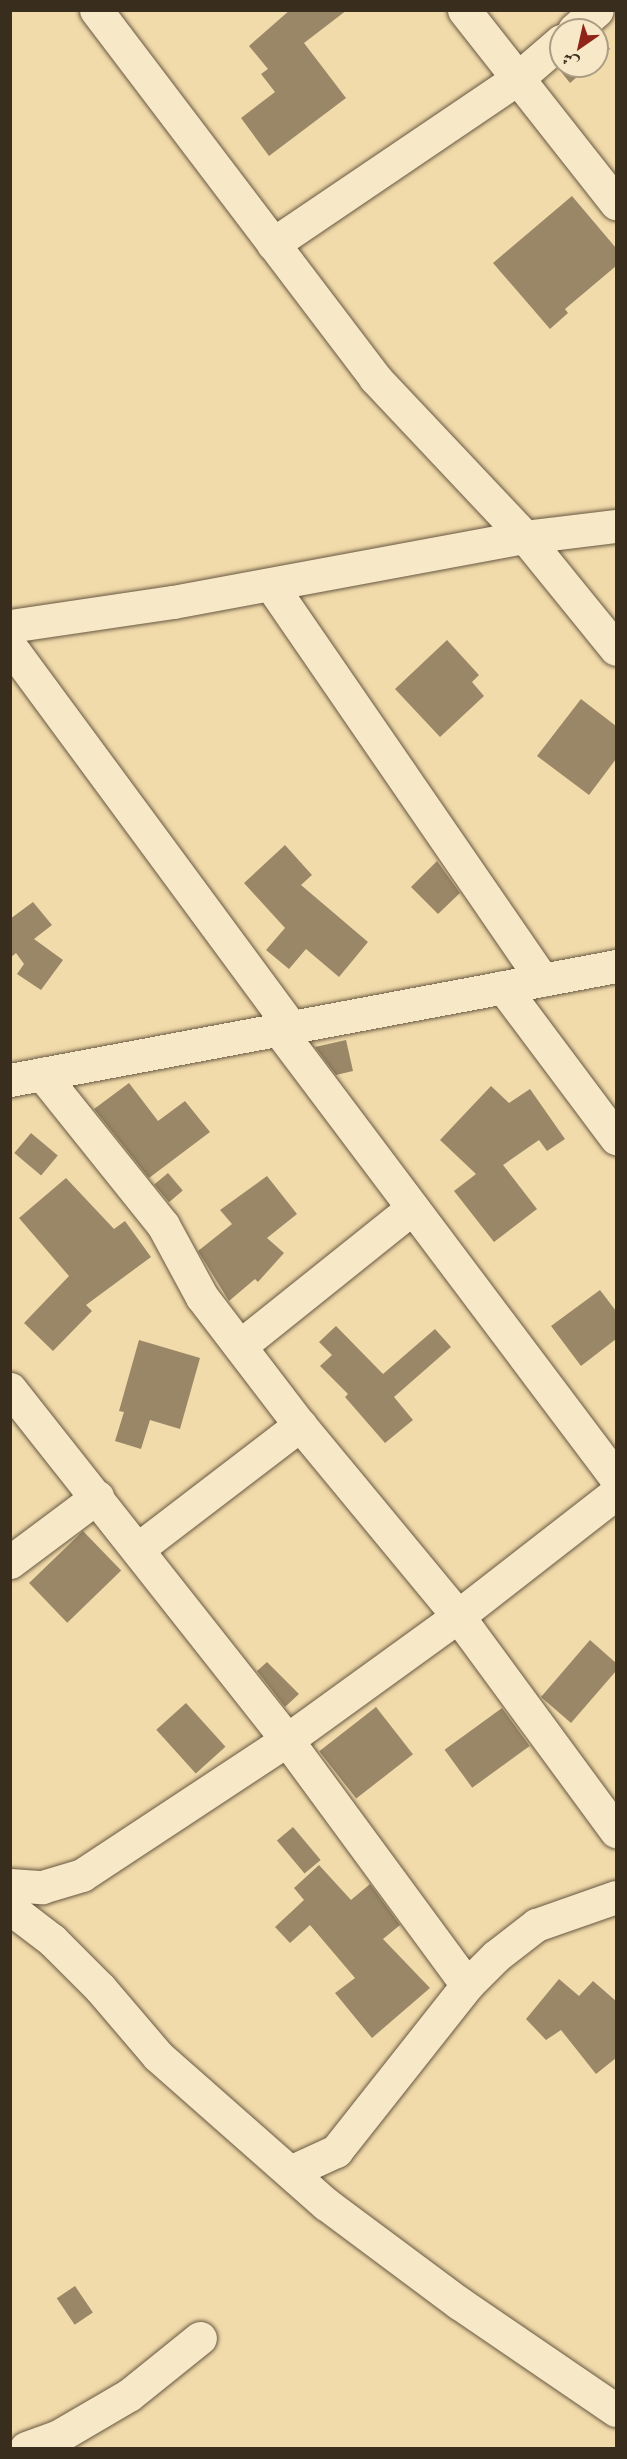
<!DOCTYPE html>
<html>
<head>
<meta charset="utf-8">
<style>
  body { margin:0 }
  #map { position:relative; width:627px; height:2459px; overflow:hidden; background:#f2dbab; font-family:"Libre Caslon Text",Amiri,serif }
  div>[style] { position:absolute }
  .building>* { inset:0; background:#998767; transform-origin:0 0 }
  .roads { filter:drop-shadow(0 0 2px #675841) drop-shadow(0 0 2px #675841) }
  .minor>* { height:33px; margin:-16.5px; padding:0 16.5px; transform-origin:16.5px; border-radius:16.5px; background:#f7e8c8 }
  span { translate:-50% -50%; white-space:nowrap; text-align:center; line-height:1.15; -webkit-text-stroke:6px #f7e8c8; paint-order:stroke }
  .frame { position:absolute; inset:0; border:12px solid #392d1e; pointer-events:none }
  .north { position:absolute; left:549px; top:18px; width:60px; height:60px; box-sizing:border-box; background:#f7e8c8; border:2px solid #ab9d84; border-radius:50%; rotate:214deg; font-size:16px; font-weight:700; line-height:24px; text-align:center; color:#392d1e }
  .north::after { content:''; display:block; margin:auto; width:21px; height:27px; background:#8f2418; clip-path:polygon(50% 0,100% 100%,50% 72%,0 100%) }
</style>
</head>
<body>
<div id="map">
  <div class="building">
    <div style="clip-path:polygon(290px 10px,347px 10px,304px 43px,346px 98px,269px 156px,241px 118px,275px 92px,261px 74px,268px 69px,249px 46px)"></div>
    <div style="clip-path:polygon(598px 34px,610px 49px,597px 60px,597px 35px)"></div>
    <div style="clip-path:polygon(561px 66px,590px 66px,570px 83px,558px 68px)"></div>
    <div style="clip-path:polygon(572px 196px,616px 248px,616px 266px,565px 309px,568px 313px,550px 329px,493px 263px)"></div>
    <div style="clip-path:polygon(447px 640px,479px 675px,472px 682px,484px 696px,440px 737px,395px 689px)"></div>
    <div style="clip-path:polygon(581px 699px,616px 726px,616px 759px,589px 795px,537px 756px)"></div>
    <div style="clip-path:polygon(285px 845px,312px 875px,301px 885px,368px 942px,339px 977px,306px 949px,289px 969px,266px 950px,285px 928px,244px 883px)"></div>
    <div style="clip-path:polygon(437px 861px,460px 893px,438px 914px,411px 887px)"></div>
    <div style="clip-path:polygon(33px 902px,52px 925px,34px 939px,63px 960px,41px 990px,17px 974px,24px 964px,16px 953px,10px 958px,10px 919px)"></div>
    <div style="clip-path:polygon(346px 1040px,353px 1071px,336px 1075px,315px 1047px)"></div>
    <div style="clip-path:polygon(129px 1083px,158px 1121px,185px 1101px,210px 1132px,149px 1178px,94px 1109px)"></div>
    <div style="clip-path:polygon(491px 1086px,509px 1103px,530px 1089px,565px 1139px,547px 1151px,539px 1140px,503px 1165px,537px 1209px,494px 1242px,454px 1191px,476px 1174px,440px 1140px)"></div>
    <div style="left:31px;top:1133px;width:35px;height:26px;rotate:40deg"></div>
    <div style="left:168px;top:1173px;width:23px;height:18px;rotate:50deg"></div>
    <div style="clip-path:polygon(267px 1176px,297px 1214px,267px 1238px,284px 1253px,258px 1282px,255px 1279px,229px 1301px,198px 1251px,232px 1224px,220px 1210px)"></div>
    <div style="clip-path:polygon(66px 1178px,114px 1229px,125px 1221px,151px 1257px,86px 1305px,92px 1311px,53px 1351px,24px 1323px,69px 1276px,19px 1218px)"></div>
    <div style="clip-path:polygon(600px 1290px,616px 1311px,616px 1339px,581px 1366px,551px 1326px)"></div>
    <div style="clip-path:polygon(336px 1326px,383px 1374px,435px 1329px,451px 1347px,394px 1397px,413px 1420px,385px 1443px,345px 1397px,348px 1394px,320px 1366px,332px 1355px,319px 1342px)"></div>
    <div style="clip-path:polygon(139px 1340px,200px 1358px,180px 1429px,150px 1420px,141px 1449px,115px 1441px,124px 1412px,119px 1411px)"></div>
    <div style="left:83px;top:1531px;width:55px;height:75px;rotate:46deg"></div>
    <div style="clip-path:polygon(590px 1640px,616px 1663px,616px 1671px,571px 1723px,541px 1697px)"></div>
    <div style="clip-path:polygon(267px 1662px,299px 1694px,285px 1707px,257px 1671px)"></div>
    <div style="left:186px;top:1703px;width:59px;height:40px;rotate:48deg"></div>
    <div style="left:376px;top:1707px;width:60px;height:72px;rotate:52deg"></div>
    <div style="left:502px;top:1708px;width:47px;height:71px;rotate:54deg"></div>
    <div style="left:293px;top:1827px;width:43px;height:21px;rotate:50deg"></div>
    <div style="clip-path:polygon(319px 1865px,351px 1900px,370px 1884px,400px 1925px,383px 1939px,430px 1988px,372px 2038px,335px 1993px,355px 1978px,310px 1925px,290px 1943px,275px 1927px,304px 1900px,294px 1888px)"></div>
    <div style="clip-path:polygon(559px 1979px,579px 1996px,593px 1981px,616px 2001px,616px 2058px,596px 2074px,561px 2030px,546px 2040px,526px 2019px)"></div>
    <div style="left:75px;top:2286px;width:32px;height:22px;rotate:56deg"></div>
  </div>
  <div class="roads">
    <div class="minor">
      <div style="left:96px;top:10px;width:462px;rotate:52.8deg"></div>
      <div style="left:375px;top:378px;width:219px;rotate:46.7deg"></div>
      <div style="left:525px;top:537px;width:144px;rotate:50.9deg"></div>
      <div style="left:464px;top:10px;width:246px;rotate:51.8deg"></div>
      <div style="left:574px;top:30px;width:30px;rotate:-41deg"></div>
      <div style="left:273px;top:244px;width:296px;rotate:-34.1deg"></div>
      <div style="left:518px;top:78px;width:57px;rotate:-40.7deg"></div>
      <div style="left:271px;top:585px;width:479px;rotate:55.5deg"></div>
      <div style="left:10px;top:626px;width:165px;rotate:-8.4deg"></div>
      <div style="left:173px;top:602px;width:358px;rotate:-10.5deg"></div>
      <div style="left:525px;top:537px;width:92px;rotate:-6.9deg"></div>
      <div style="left:10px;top:646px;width:473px;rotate:53.6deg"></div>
      <div style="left:503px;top:987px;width:189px;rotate:53.2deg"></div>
      <div style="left:279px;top:1030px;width:561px;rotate:53.05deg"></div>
      <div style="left:42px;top:1074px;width:193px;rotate:51.3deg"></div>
      <div style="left:163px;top:1225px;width:82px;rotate:61.6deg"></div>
      <div style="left:202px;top:1297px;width:161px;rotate:52.6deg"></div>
      <div style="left:300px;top:1425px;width:248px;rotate:50.4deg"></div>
      <div style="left:458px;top:1616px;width:267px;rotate:53.7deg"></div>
      <div style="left:10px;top:1080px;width:617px;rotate:-10.65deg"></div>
      <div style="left:240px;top:1346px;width:221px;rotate:-38.7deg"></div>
      <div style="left:10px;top:1389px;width:447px;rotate:51.7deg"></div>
      <div style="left:287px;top:1740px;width:304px;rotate:53.7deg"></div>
      <div style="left:139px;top:1548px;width:203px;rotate:-37.4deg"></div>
      <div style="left:10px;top:1562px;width:109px;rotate:-36.8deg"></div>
      <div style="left:10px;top:1885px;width:32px;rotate:4deg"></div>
      <div style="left:42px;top:1887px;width:42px;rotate:-16.7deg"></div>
      <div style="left:82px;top:1875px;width:245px;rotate:-33.4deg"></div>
      <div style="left:287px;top:1740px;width:211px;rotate:-35.9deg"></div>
      <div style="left:458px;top:1616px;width:200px;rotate:-37.9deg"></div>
      <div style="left:10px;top:1908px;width:53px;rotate:37.3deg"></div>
      <div style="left:52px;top:1940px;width:68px;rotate:45deg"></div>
      <div style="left:100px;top:1988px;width:89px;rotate:49.5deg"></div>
      <div style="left:158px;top:2056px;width:224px;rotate:41.4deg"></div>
      <div style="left:326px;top:2204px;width:166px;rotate:36.7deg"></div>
      <div style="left:459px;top:2303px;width:190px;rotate:34.3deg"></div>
      <div style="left:290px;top:2172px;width:51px;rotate:-24.5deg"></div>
      <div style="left:336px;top:2151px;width:211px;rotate:-51.7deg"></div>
      <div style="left:467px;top:1985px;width:41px;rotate:-45deg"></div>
      <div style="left:496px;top:1956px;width:51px;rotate:-37.8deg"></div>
      <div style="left:536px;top:1925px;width:85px;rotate:-19.3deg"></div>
      <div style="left:26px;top:2448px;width:33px;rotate:-20deg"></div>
      <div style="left:57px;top:2437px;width:83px;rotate:-30.3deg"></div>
      <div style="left:129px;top:2395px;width:91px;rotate:-38.8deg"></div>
    </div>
  </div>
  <div class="frame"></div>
  <div class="north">ش</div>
</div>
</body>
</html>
